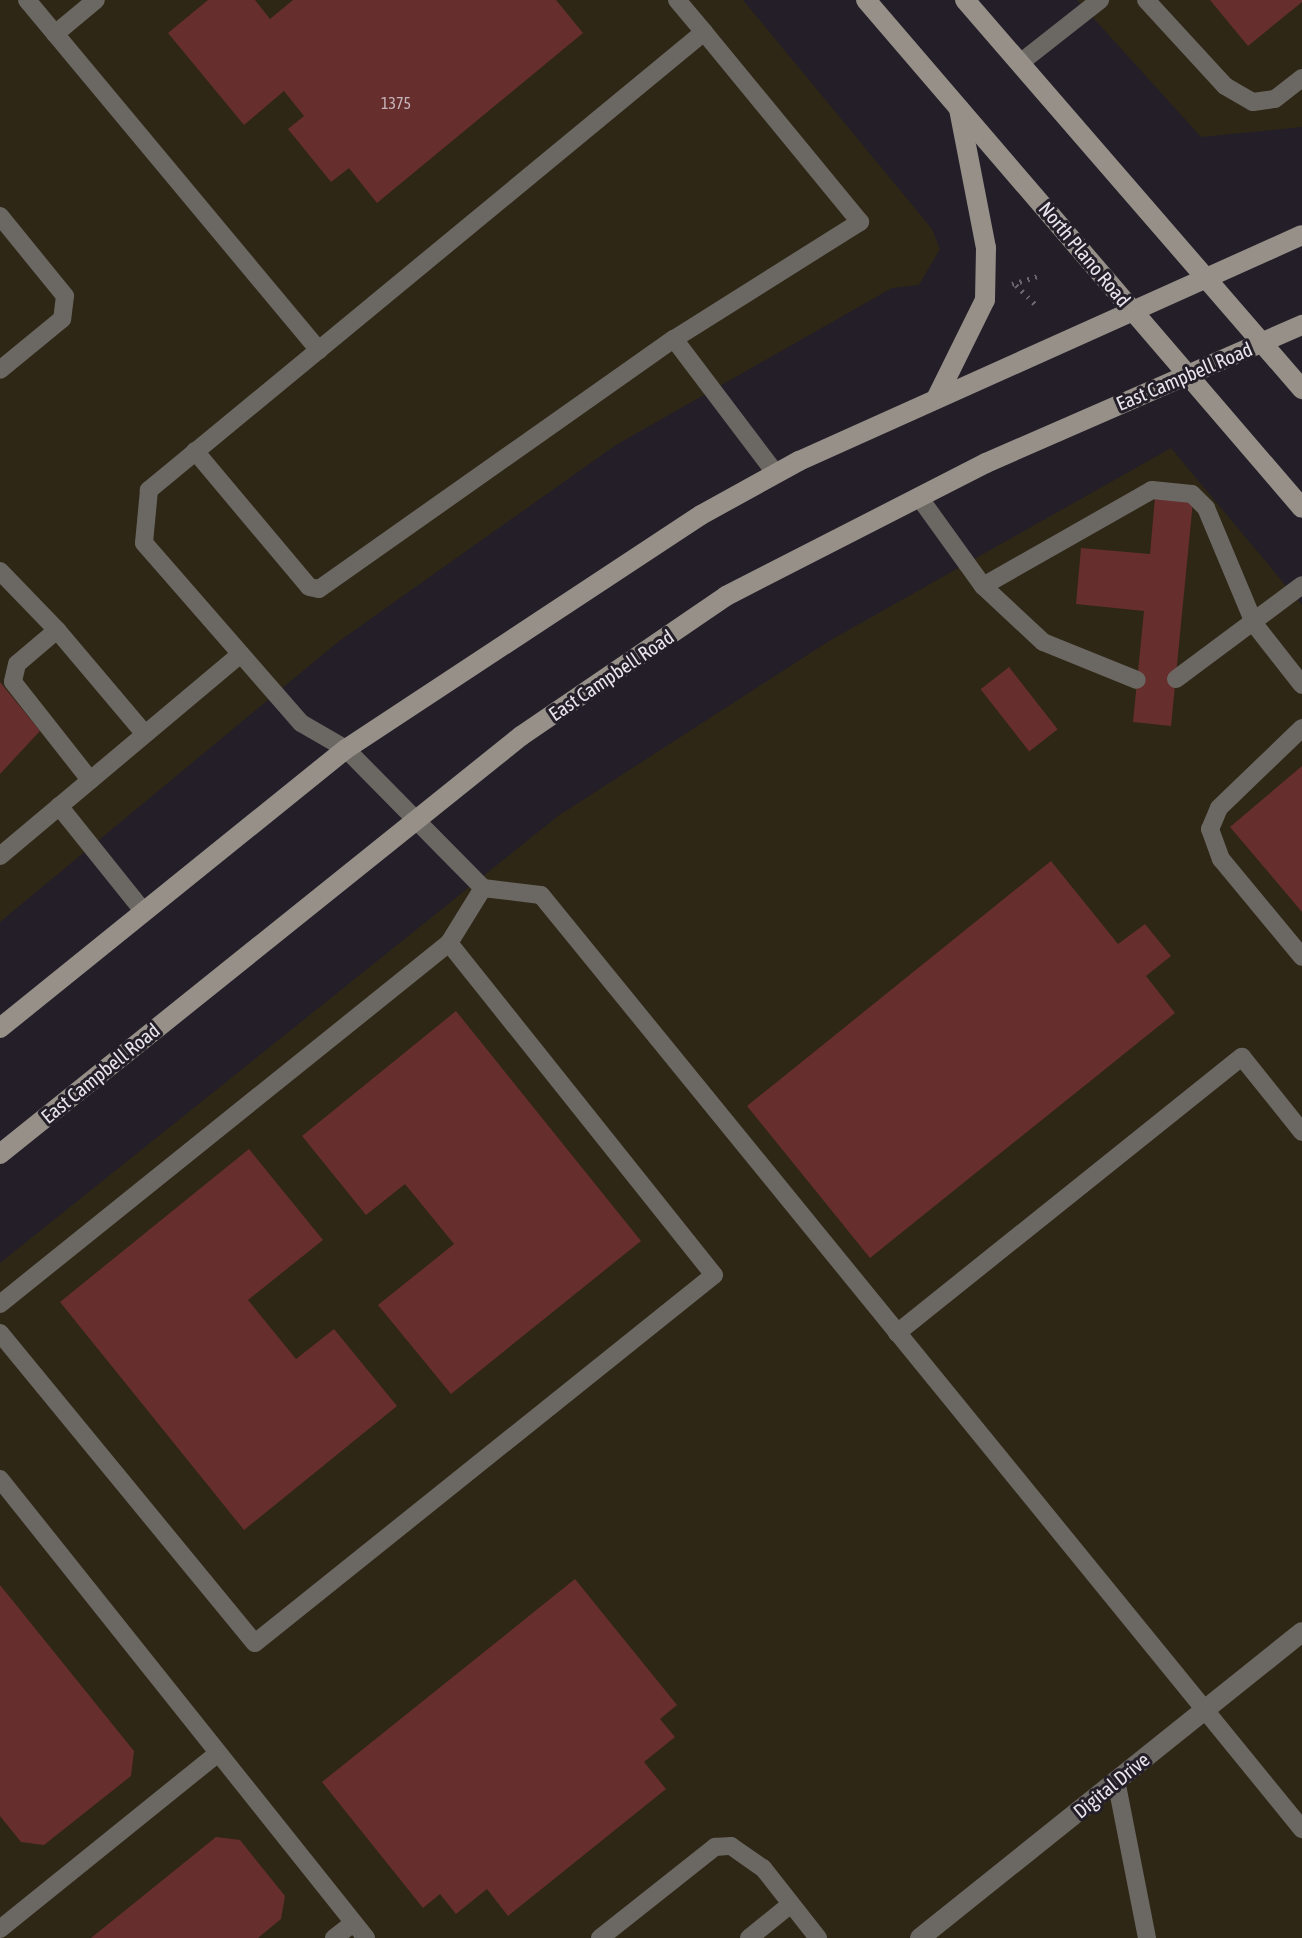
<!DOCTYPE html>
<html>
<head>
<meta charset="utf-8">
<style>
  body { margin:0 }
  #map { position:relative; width:1302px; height:1938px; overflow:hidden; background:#231e28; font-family:"Asap Condensed",sans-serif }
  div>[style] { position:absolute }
  .commercial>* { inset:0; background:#2e2716 }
  .building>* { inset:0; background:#662e2d; transform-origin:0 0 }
  .path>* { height:5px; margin-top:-2.5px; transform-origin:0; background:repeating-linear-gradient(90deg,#69656e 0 2px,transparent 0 8px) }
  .lane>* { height:18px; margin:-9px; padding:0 9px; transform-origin:9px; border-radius:9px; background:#6b6763 }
  .street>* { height:20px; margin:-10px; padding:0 10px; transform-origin:10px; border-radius:10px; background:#6b6763 }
  .secondary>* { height:20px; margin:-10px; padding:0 10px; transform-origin:10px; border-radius:10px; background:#969089 }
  span { translate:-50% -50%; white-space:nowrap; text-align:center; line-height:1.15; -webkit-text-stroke:6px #231e28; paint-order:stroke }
  .number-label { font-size:16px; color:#c7b7bc }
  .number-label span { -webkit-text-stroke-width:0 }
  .street-label { font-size:20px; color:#e7e5eb }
</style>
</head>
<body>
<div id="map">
  <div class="commercial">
    <div style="clip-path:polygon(0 0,743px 0,932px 229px,940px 249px,919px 285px,892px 288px,616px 445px,338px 642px,0 922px)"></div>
    <div style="clip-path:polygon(1077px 0,1302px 0,1302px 127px,1201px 137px)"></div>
    <div style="clip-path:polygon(1171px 448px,1302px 605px,1302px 1938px,0 1938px,0 1263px,558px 816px,829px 641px)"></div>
  </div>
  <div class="building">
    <div style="clip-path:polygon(208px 0,255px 0,270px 19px,293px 0,556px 0,583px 33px,377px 203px,349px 168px,331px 182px,288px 129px,304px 116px,284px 91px,244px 125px,168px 33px)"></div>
    <div style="clip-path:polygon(1210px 0,1302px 0,1302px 2px,1248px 46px)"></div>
    <div style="clip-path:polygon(1155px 497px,1193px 501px,1171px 726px,1133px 722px,1144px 611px,1076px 604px,1081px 548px,1150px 554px)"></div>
    <div style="left:1009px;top:667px;width:79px;height:36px;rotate:52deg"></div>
    <div style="clip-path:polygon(0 682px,40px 731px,0 774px)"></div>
    <div style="clip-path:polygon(1302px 766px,1302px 912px,1230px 827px)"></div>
    <div style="clip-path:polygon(1051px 861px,1118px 944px,1145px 924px,1171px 956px,1146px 976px,1175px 1013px,870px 1258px,747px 1106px)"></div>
    <div style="clip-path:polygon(456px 1011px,641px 1241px,451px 1394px,378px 1305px,454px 1244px,405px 1184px,366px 1215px,302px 1136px)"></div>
    <div style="clip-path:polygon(249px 1149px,323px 1240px,248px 1300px,296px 1359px,334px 1329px,397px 1406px,244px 1530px,60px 1302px)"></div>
    <div style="clip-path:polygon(575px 1579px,677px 1705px,660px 1719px,675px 1737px,644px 1762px,666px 1789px,508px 1916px,487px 1889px,456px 1914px,440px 1894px,423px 1908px,322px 1782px)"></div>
    <div style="clip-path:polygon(0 1585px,134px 1751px,131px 1776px,44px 1845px,21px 1842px,0 1816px)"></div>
    <div style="clip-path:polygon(216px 1837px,240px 1840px,285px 1896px,281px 1919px,258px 1938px,91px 1938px)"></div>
  </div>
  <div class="path">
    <div style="left:1012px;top:284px;width:27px;rotate:-17deg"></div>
    <div style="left:1016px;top:285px;width:28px;rotate:45deg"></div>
  </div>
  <div class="lane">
    <div style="left:27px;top:0;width:456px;rotate:50.2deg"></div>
    <div style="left:677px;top:0;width:42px;rotate:49.8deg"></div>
    <div style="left:1146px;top:0;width:117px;rotate:47.4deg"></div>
    <div style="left:1225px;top:86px;width:32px;rotate:30deg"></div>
    <div style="left:1253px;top:102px;width:22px;rotate:-8deg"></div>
    <div style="left:1275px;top:99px;width:34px;rotate:-38deg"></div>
    <div style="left:55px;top:34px;width:53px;rotate:-39.7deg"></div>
    <div style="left:1020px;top:63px;width:102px;rotate:-38.2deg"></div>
    <div style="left:0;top:216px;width:103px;rotate:50.9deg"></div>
    <div style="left:65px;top:296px;width:23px;rotate:97deg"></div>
    <div style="left:62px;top:319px;width:80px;rotate:140.6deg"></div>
    <div style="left:674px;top:339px;width:169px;rotate:52.9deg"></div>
    <div style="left:195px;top:451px;width:177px;rotate:50deg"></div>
    <div style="left:309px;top:587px;width:10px;rotate:11deg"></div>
    <div style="left:319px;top:589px;width:434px;rotate:-35.2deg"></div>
    <div style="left:674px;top:339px;width:220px;rotate:-32.2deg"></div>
    <div style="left:860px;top:222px;width:246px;rotate:-129.4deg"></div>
    <div style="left:704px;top:32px;width:720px;rotate:140.47deg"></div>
    <div style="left:149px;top:490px;width:53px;rotate:95.4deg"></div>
    <div style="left:144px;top:543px;width:239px;rotate:48.9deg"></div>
    <div style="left:301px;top:723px;width:52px;rotate:30deg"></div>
    <div style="left:346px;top:749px;width:195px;rotate:45.4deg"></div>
    <div style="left:483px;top:888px;width:58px;rotate:6.9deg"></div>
    <div style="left:541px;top:895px;width:1205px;rotate:50.83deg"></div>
    <div style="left:919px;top:497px;width:110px;rotate:54.3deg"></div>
    <div style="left:983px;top:586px;width:194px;rotate:-29.6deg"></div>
    <div style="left:1152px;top:490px;width:40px;rotate:5.7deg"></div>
    <div style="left:1192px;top:494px;width:20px;rotate:45deg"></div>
    <div style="left:1206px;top:508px;width:127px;rotate:67.3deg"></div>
    <div style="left:1255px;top:625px;width:76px;rotate:51.9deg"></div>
    <div style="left:0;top:571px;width:82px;rotate:46deg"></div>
    <div style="left:57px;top:630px;width:52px;rotate:139.6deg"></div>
    <div style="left:17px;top:664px;width:18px;rotate:103deg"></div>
    <div style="left:13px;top:682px;width:125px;rotate:51.8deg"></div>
    <div style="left:983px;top:586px;width:82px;rotate:43deg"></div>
    <div style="left:1043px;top:642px;width:101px;rotate:22deg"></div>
    <div style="left:57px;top:630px;width:136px;rotate:49.8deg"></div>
    <div style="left:1176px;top:679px;width:157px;rotate:-36.7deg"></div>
    <div style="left:1302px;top:728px;width:115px;rotate:136.1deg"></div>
    <div style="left:1219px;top:808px;width:23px;rotate:113deg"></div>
    <div style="left:1210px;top:829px;width:32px;rotate:70deg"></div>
    <div style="left:1221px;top:859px;width:127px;rotate:50.4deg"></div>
    <div style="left:59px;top:806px;width:136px;rotate:51.3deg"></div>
    <div style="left:0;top:856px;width:314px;rotate:-40deg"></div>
    <div style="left:0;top:1304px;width:576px;rotate:-38.8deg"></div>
    <div style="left:0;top:1333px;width:401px;rotate:50.6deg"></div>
    <div style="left:255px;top:1643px;width:588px;rotate:-38.72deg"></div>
    <div style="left:714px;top:1275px;width:425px;rotate:-128.6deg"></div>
    <div style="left:449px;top:943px;width:65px;rotate:-58.3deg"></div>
    <div style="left:897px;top:1333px;width:442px;rotate:-38.7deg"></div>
    <div style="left:1242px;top:1057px;width:96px;rotate:51.3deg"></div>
    <div style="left:0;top:1479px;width:587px;rotate:51.43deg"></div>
    <div style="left:1116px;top:1780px;width:161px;rotate:78.9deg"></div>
    <div style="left:0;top:1929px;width:280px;rotate:-38.9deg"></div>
    <div style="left:334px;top:1938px;width:24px;rotate:-38deg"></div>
    <div style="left:600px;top:1938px;width:147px;rotate:-38.4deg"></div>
    <div style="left:715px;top:1847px;width:16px;rotate:-4deg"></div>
    <div style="left:731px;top:1846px;width:39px;rotate:35deg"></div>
    <div style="left:763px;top:1868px;width:89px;rotate:51.8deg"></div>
    <div style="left:749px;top:1938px;width:54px;rotate:-39deg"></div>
  </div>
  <div class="street">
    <div style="left:920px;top:1938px;width:489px;rotate:-38.7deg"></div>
  </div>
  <div class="secondary">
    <div style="left:866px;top:0;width:669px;rotate:49.36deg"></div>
    <div style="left:965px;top:0;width:515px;rotate:49.1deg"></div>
    <div style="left:937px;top:397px;width:108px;rotate:-63.7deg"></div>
    <div style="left:985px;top:300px;width:52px;rotate:-88.9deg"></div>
    <div style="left:986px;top:248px;width:142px;rotate:-101deg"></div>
    <div style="left:0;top:1028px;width:444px;rotate:-38.9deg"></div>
    <div style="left:346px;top:749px;width:425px;rotate:-33.4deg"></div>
    <div style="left:701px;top:515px;width:112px;rotate:-28.9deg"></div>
    <div style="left:799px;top:461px;width:551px;rotate:-24.19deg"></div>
    <div style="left:0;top:1154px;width:668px;rotate:-38.74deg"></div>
    <div style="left:521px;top:736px;width:248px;rotate:-34.3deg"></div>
    <div style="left:726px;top:596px;width:292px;rotate:-27.1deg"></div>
    <div style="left:986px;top:463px;width:345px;rotate:-23.6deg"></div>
  </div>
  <div class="number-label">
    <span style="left:396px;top:103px">1375</span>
  </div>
  <div class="street-label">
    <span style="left:1085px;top:254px;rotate:50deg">North Plano Road</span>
    <span style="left:1184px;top:376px;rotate:-23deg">East Campbell Road</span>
    <span style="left:611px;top:675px;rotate:-34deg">East Campbell Road</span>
    <span style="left:100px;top:1073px;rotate:-39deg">East Campbell Road</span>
    <span style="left:1111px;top:1785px;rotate:-39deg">Digital Drive</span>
  </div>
</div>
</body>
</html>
